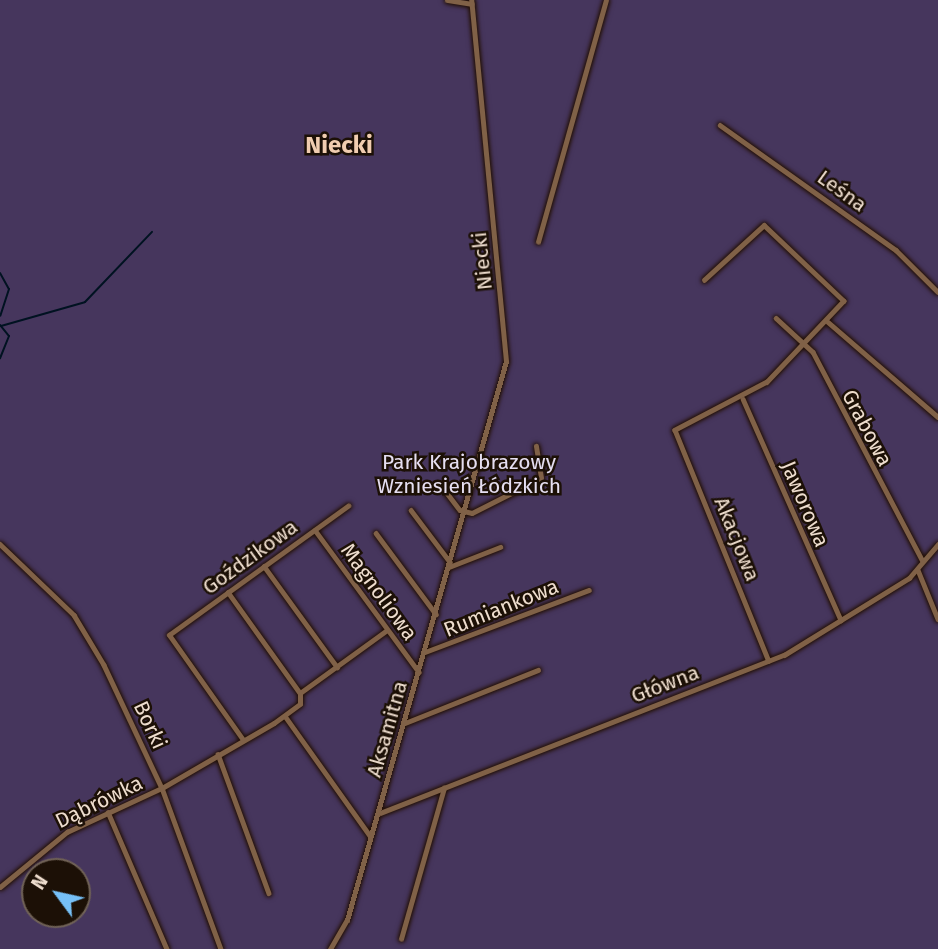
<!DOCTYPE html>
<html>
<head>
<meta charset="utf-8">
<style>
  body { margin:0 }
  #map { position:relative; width:938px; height:949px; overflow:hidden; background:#3e2408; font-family:"Fira Sans",sans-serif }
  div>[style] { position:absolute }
  .green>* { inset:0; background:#46365d }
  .stream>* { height:2px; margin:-1px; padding:0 1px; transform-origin:1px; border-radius:1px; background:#001221 }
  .roads { filter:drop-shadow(0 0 2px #210e00) drop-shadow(0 0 2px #210e00) }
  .minor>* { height:4.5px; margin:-2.25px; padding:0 2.25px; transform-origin:2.25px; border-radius:2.25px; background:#806147 }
  .tertiary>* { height:5px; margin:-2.5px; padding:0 2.5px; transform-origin:2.5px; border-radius:2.5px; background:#806147 }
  span { translate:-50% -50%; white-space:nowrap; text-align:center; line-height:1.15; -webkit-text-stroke:5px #1c1006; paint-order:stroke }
  .street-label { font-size:21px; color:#eeddce }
  .park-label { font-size:21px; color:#e5def1 }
  .quarter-label { font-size:24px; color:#f1cdb0; font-weight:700 }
  .north { position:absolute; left:21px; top:858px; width:70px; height:70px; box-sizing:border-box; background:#1c1006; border:2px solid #706256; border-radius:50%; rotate:303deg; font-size:19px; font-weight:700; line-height:28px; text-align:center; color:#eeddce }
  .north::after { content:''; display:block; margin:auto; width:24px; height:32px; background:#76c0f7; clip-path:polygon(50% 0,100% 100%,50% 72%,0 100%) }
</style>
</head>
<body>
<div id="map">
  <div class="green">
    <div style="clip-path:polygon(evenodd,0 0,938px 0,938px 949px,0 949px,0 0,35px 872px,77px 872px,77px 914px,35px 914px,35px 872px)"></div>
  </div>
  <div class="stream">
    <div style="left:0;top:273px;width:18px;rotate:61deg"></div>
    <div style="left:9px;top:289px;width:28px;rotate:108deg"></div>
    <div style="left:0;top:325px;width:14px;rotate:51deg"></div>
    <div style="left:9px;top:336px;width:24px;rotate:112deg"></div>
    <div style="left:1px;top:326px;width:87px;rotate:-15.9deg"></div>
    <div style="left:85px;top:302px;width:97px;rotate:-46.3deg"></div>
  </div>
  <div class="roads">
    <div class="minor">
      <div style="left:447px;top:0;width:25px;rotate:9deg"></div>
      <div style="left:720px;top:125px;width:216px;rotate:35.4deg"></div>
      <div style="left:896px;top:250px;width:59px;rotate:45deg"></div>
      <div style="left:538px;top:242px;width:251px;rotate:-74.3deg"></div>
      <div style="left:704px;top:280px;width:81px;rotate:-42.5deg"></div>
      <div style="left:764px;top:225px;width:110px;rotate:43.5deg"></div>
      <div style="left:844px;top:301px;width:112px;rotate:133.5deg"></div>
      <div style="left:767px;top:382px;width:104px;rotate:152.4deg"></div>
      <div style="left:675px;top:430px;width:249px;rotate:67.9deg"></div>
      <div style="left:776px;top:318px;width:50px;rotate:42.6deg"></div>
      <div style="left:813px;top:352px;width:235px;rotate:62.3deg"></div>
      <div style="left:828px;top:322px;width:145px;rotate:40.8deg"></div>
      <div style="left:743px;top:399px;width:242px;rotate:66.1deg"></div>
      <div style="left:441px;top:485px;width:31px;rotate:53deg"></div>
      <div style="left:460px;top:510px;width:12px;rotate:14deg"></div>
      <div style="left:472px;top:513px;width:77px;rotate:-26.9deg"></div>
      <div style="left:541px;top:478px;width:32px;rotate:-99deg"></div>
      <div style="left:411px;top:510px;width:65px;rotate:53.1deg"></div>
      <div style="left:315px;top:530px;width:176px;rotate:53.8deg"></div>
      <div style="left:376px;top:533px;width:101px;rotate:53.5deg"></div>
      <div style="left:0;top:544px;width:103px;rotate:43.8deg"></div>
      <div style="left:74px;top:615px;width:58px;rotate:59deg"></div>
      <div style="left:104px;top:665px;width:136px;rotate:64.8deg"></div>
      <div style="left:162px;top:788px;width:171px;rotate:69.9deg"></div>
      <div style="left:264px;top:566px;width:125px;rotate:54.1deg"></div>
      <div style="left:449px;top:567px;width:55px;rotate:-21.4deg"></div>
      <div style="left:918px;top:570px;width:53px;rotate:67.8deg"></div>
      <div style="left:228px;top:592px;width:124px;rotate:54.5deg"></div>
      <div style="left:425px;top:652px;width:175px;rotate:-20.7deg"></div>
      <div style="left:300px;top:693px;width:107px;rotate:-35.9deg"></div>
      <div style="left:285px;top:716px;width:148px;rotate:54.6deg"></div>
      <div style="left:405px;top:723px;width:143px;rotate:-21.7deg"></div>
      <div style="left:243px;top:740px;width:128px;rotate:-125.2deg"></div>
      <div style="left:169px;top:635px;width:221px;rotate:-35.8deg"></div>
      <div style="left:218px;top:754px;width:148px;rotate:69.9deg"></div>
      <div style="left:108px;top:812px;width:149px;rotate:66.7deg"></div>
      <div style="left:0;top:887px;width:87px;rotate:-39.4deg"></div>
      <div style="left:67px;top:832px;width:105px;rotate:-24.9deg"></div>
      <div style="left:162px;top:788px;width:129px;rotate:-30.1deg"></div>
      <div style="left:274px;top:723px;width:32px;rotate:-36deg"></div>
      <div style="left:300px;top:704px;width:11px;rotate:-90deg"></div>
      <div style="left:401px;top:939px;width:157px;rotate:-74.1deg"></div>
    </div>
    <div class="tertiary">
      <div style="left:380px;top:813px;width:434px;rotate:-21.4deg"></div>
      <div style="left:784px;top:655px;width:147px;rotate:-31.6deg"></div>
      <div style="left:909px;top:578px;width:45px;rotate:-49.5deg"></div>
      <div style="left:330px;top:949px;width:34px;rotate:-60deg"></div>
      <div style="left:347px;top:920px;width:581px;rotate:-74.12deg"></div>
      <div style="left:506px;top:361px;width:363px;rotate:-95.5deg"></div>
    </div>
  </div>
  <div class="street-label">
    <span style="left:842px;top:191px;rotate:36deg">Leśna</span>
    <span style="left:482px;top:261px;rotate:-96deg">Niecki</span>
    <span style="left:867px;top:428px;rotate:62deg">Grabowa</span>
    <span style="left:805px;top:504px;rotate:67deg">Jaworowa</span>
    <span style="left:737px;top:539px;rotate:68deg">Akacjowa</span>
    <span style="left:250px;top:557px;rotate:-36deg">Goździkowa</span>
    <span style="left:379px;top:592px;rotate:54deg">Magnoliowa</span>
    <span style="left:501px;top:608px;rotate:-22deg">Rumiankowa</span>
    <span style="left:665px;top:684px;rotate:-21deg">Główna</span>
    <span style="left:150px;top:725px;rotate:65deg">Borki</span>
    <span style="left:387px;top:729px;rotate:-74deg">Aksamitna</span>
    <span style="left:99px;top:802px;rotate:-26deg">Dąbrówka</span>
  </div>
  <div class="park-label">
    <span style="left:469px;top:474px">Park Krajobrazowy<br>Wzniesień Łódzkich</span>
  </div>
  <div class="quarter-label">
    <span style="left:339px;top:146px">Niecki</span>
  </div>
  <div class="north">N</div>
</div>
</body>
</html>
